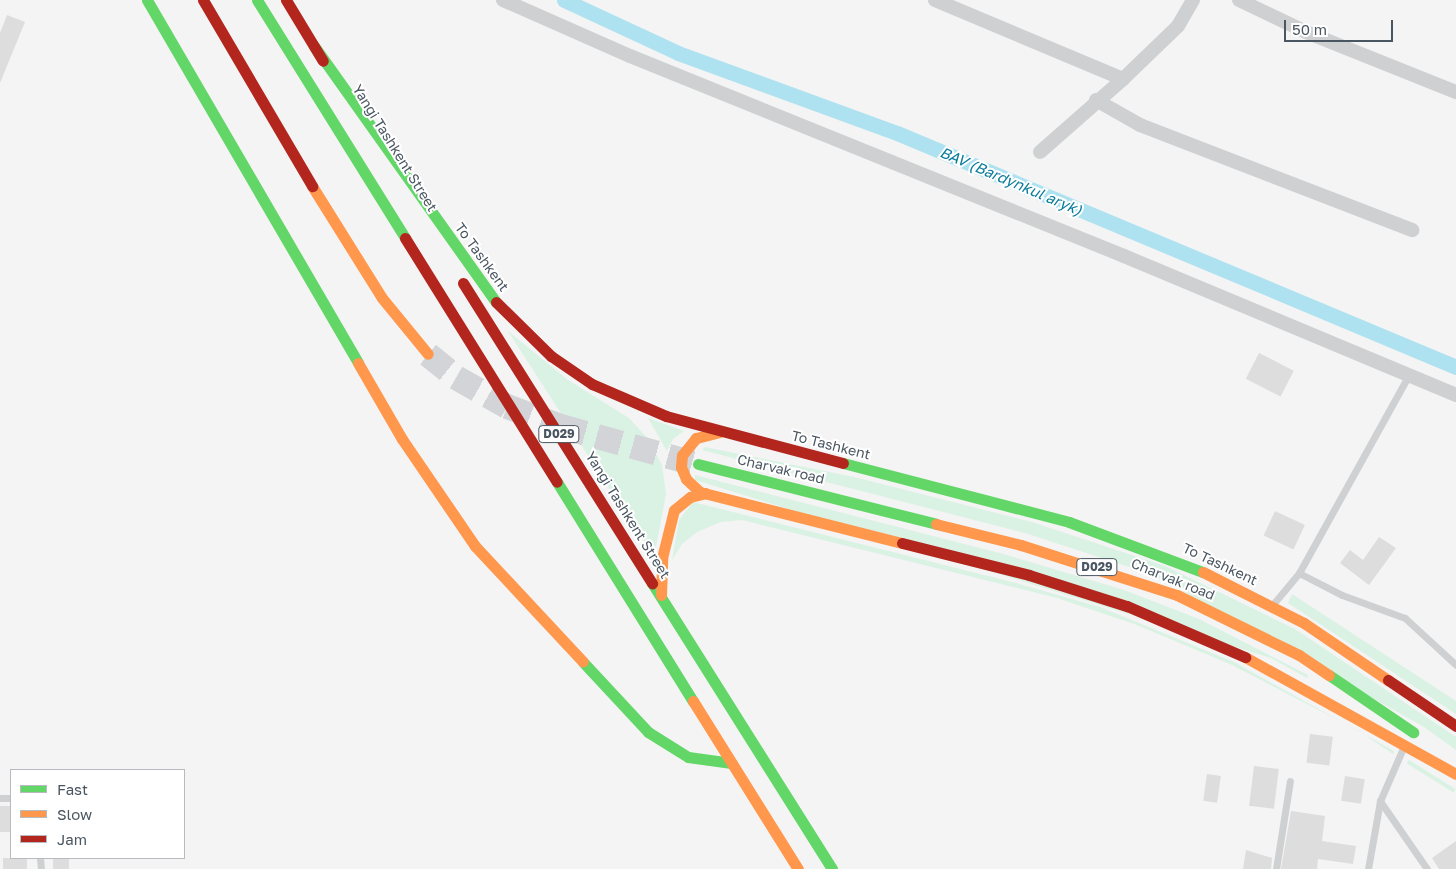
<!DOCTYPE html>
<html>
<head>
<meta charset="utf-8">
<style>
  body { margin:0 }
  #map { position:relative; width:1456px; height:869px; overflow:hidden; background:#f4f4f4; font-family:"Golos Text",sans-serif }
  div>[style] { position:absolute }
  .green>* { inset:0; background:#d9f2e3; transform-origin:0 0 }
  .canal>* { height:15px; margin:-7.5px; padding:0 7.5px; transform-origin:7.5px; border-radius:7.5px; background:#aee2f0 }
  .building>* { inset:0; background:#ddddde; transform-origin:0 0 }
  .highway-tunnel>* { height:25px; margin-top:-12.5px; transform-origin:0; background:repeating-linear-gradient(90deg,#d2d4d7 0 25px,transparent 0 37px) }
  .lane>* { height:7px; margin:-3.5px; padding:0 3.5px; transform-origin:3.5px; border-radius:3.5px; background:#ced0d2 }
  .street>* { height:14px; margin:-7px; padding:0 7px; transform-origin:7px; border-radius:7px; background:#ced0d2 }
  .fast>* { height:11px; margin:-5.5px; padding:0 5.5px; transform-origin:5.5px; border-radius:5.5px; background:#63d668 }
  .slow>* { height:11px; margin:-5.5px; padding:0 5.5px; transform-origin:5.5px; border-radius:5.5px; background:#ff974d }
  .jam>* { height:11px; margin:-5.5px; padding:0 5.5px; transform-origin:5.5px; border-radius:5.5px; background:#b3261e }
  span { translate:-50% -50%; white-space:nowrap; text-align:center; line-height:1.15; -webkit-text-stroke:4px #fff; paint-order:stroke }
  .shield-label span { padding:1px 4px; background:#fff; border:1px solid; border-radius:4px; -webkit-text-stroke-width:0 }
  .shield-label { font-size:12px; color:#4a5661; font-weight:700 }
  .street-label { font-size:14px; color:#4a5661 }
  .water-label { font-size:15px; color:#0c7c9b; font-style:italic }
  .legend { position:absolute; left:10px; top:769px; width:175px; height:90px; box-sizing:border-box; background:#fff; border:1px solid #b7bbc0; margin:0; padding:6px 9px; list-style:none; font-size:15px; color:#4a5661 }
  .legend li { display:flex; align-items:center; gap:10px; height:25px }
  .legend b { width:25px; border:1px solid #b7bbc0 }
  .scale { position:absolute; left:1284px; top:20px; width:109px; height:22px; box-sizing:border-box; border:2px solid #4a5661; border-top:0; padding-left:6px; font-size:15px; line-height:18px; white-space:nowrap; color:#4a5661; -webkit-text-stroke:4px #fff; paint-order:stroke }
</style>
</head>
<body>
<div id="map">
  <div class="green">
    <div style="clip-path:polygon(508px 331px,568px 380px,629px 418px,648px 439px,662px 465px,666px 494px,654px 558px)"></div>
    <div style="clip-path:polygon(648px 418px,684px 431px,673px 439px,667px 451px)"></div>
    <div style="clip-path:polygon(705px 447px,854px 477px,1032px 522px,1165px 566px,1295px 629px,1456px 737px,1456px 750px,1424px 727px,1154px 575px,1025px 533px,702px 450px)"></div>
    <div style="clip-path:polygon(695px 475px,1007px 555px,1124px 590px,1199px 619px,1308px 675px,1307px 678px,1271px 658px,695px 480px)"></div>
    <div style="clip-path:polygon(693px 502px,1016px 583px,1100px 607px,1234px 662px,1394px 751px,1393px 754px,1359px 731px,1232px 665px,1137px 625px,1057px 598px,742px 520px,721px 522px,697px 532px,682px 544px,672px 560px,679px 520px)"></div>
    <div style="clip-path:polygon(1292px 594px,1456px 701px,1456px 714px,1288px 603px)"></div>
    <div style="left:1409px;top:760px;width:55px;height:4px;rotate:32deg"></div>
  </div>
  <div class="canal">
    <div style="left:564px;top:0;width:126px;rotate:24.9deg"></div>
    <div style="left:678px;top:53px;width:233px;rotate:20.1deg"></div>
    <div style="left:897px;top:133px;width:606px;rotate:22.71deg"></div>
  </div>
  <div class="building">
    <div style="clip-path:polygon(7px 15px,25px 22px,0 83px,0 33px)"></div>
    <div style="left:1259px;top:353px;width:39px;height:29px;rotate:27deg"></div>
    <div style="left:1275px;top:511px;width:33px;height:27px;rotate:25deg"></div>
    <div style="clip-path:polygon(1379px 537px,1396px 548px,1369px 585px,1340px 563px,1350px 550px,1363px 560px)"></div>
    <div style="left:1310px;top:734px;width:23px;height:29px;rotate:7deg"></div>
    <div style="left:1254px;top:766px;width:25px;height:40px;rotate:7deg"></div>
    <div style="left:1207px;top:774px;width:14px;height:27px;rotate:8deg"></div>
    <div style="left:1345px;top:776px;width:20px;height:25px;rotate:9deg"></div>
    <div style="left:0;top:806px;width:11px;height:26px"></div>
    <div style="clip-path:polygon(1291px 811px,1325px 816px,1322px 841px,1356px 846px,1353px 864px,1318px 859px,1317px 869px,1281px 869px)"></div>
    <div style="clip-path:polygon(1456px 841px,1456px 869px,1439px 869px,1432px 858px)"></div>
    <div style="clip-path:polygon(1246px 850px,1272px 858px,1271px 869px,1243px 869px)"></div>
    <div style="left:3px;top:858px;width:24px;height:11px"></div>
    <div style="left:53px;top:858px;width:16px;height:11px"></div>
  </div>
  <div class="highway-tunnel">
    <div style="left:428px;top:354px;width:36px;rotate:39deg"></div>
    <div style="left:456px;top:377px;width:59px;rotate:29.6deg"></div>
    <div style="left:507px;top:406px;width:58px;rotate:20.3deg"></div>
    <div style="left:561px;top:426px;width:142px;rotate:15.5deg"></div>
  </div>
  <div class="lane">
    <div style="left:1299px;top:573px;width:48px;rotate:27.1deg"></div>
    <div style="left:1342px;top:595px;width:67px;rotate:20.1deg"></div>
    <div style="left:1405px;top:618px;width:69px;rotate:42.7deg"></div>
    <div style="left:1274px;top:603px;width:39px;rotate:-50deg"></div>
    <div style="left:1299px;top:573px;width:225px;rotate:-61deg"></div>
    <div style="left:0;top:798px;width:11px"></div>
    <div style="left:1380px;top:801px;width:83px;rotate:55.3deg"></div>
    <div style="left:40px;top:858px;width:11px;rotate:85deg"></div>
    <div style="left:1276px;top:869px;width:89px;rotate:-81deg"></div>
    <div style="left:1368px;top:869px;width:69px;rotate:-80deg"></div>
    <div style="left:1380px;top:801px;width:58px;rotate:-66.5deg"></div>
  </div>
  <div class="street">
    <div style="left:503px;top:0;width:139px;rotate:23.8deg"></div>
    <div style="left:630px;top:56px;width:533px;rotate:22.04deg"></div>
    <div style="left:1124px;top:256px;width:360px;rotate:22.7deg"></div>
    <div style="left:935px;top:0;width:204px;rotate:22.8deg"></div>
    <div style="left:1239px;top:0;width:74px;rotate:25.5deg"></div>
    <div style="left:1306px;top:32px;width:162px;rotate:21.8deg"></div>
    <div style="left:1096px;top:100px;width:51px;rotate:29.6deg"></div>
    <div style="left:1140px;top:125px;width:292px;rotate:21.1deg"></div>
    <div style="left:1040px;top:152px;width:111px;rotate:-41.3deg"></div>
    <div style="left:1123px;top:79px;width:76px;rotate:-43.9deg"></div>
    <div style="left:1178px;top:26px;width:30px;rotate:-60deg"></div>
  </div>
  <div class="fast">
    <div style="left:147px;top:0;width:420px;rotate:59.8deg"></div>
    <div style="left:257px;top:0;width:280px;rotate:58.1deg"></div>
    <div style="left:314px;top:46px;width:314px;rotate:54.6deg"></div>
    <div style="left:843px;top:463px;width:234px;rotate:14.6deg"></div>
    <div style="left:1069px;top:522px;width:143px;rotate:20.5deg"></div>
    <div style="left:698px;top:464px;width:245px;rotate:14.1deg"></div>
    <div style="left:557px;top:482px;width:258px;rotate:58.2deg"></div>
    <div style="left:652px;top:583px;width:338px;rotate:57.8deg"></div>
    <div style="left:583px;top:662px;width:96px;rotate:47.1deg"></div>
    <div style="left:648px;top:732px;width:47px;rotate:32deg"></div>
    <div style="left:688px;top:757px;width:44px;rotate:7.8deg"></div>
    <div style="left:1329px;top:675px;width:102px;rotate:34.2deg"></div>
  </div>
  <div class="slow">
    <div style="left:312px;top:186px;width:132px;rotate:58deg"></div>
    <div style="left:382px;top:298px;width:72px;rotate:50.6deg"></div>
    <div style="left:358px;top:363px;width:88px;rotate:59.9deg"></div>
    <div style="left:402px;top:439px;width:130px;rotate:55.7deg"></div>
    <div style="left:475px;top:546px;width:158px;rotate:47deg"></div>
    <div style="left:720px;top:432px;width:25px;rotate:166deg"></div>
    <div style="left:696px;top:438px;width:22px;rotate:129deg"></div>
    <div style="left:682px;top:455px;width:12px;rotate:95deg"></div>
    <div style="left:681px;top:467px;width:13px;rotate:67deg"></div>
    <div style="left:686px;top:479px;width:19px;rotate:43deg"></div>
    <div style="left:700px;top:492px;width:208px;rotate:14.2deg"></div>
    <div style="left:936px;top:524px;width:88px;rotate:13.9deg"></div>
    <div style="left:1021px;top:545px;width:164px;rotate:17.8deg"></div>
    <div style="left:1177px;top:595px;width:136px;rotate:26.2deg"></div>
    <div style="left:1299px;top:655px;width:36px;rotate:34deg"></div>
    <div style="left:1203px;top:572px;width:113px;rotate:26.8deg"></div>
    <div style="left:1304px;top:623px;width:102px;rotate:34.2deg"></div>
    <div style="left:661px;top:595px;width:37px;rotate:-88deg"></div>
    <div style="left:662px;top:558px;width:49px;rotate:-76deg"></div>
    <div style="left:674px;top:510px;width:21px;rotate:-39deg"></div>
    <div style="left:690px;top:497px;width:16px;rotate:-14deg"></div>
    <div style="left:1245px;top:657px;width:241px;rotate:29deg"></div>
    <div style="left:693px;top:701px;width:198px;rotate:58deg"></div>
  </div>
  <div class="jam">
    <div style="left:203px;top:0;width:216px;rotate:59.6deg"></div>
    <div style="left:286px;top:0;width:71px;rotate:58.8deg"></div>
    <div style="left:405px;top:238px;width:287px;rotate:58.1deg"></div>
    <div style="left:463px;top:283px;width:355px;rotate:57.8deg"></div>
    <div style="left:496px;top:302px;width:77px;rotate:44.5deg"></div>
    <div style="left:551px;top:356px;width:50px;rotate:34.3deg"></div>
    <div style="left:592px;top:384px;width:81px;rotate:23.4deg"></div>
    <div style="left:666px;top:416px;width:183px;rotate:14.9deg"></div>
    <div style="left:902px;top:543px;width:131px;rotate:14.1deg"></div>
    <div style="left:1029px;top:575px;width:103px;rotate:17.6deg"></div>
    <div style="left:1127px;top:606px;width:129px;rotate:23.4deg"></div>
    <div style="left:1388px;top:680px;width:82px;rotate:34.1deg"></div>
  </div>
  <div class="shield-label">
    <span style="left:559px;top:434px">D029</span>
    <span style="left:1097px;top:567px">D029</span>
  </div>
  <div class="street-label">
    <span style="left:395px;top:148px;rotate:58deg">Yangi Tashkent Street</span>
    <span style="left:482px;top:257px;rotate:54deg">To Tashkent</span>
    <span style="left:831px;top:445px;rotate:14deg">To Tashkent</span>
    <span style="left:781px;top:469px;rotate:13deg">Charvak road</span>
    <span style="left:628px;top:515px;rotate:58deg">Yangi Tashkent Street</span>
    <span style="left:1220px;top:564px;rotate:25deg">To Tashkent</span>
    <span style="left:1173px;top:579px;rotate:22deg">Charvak road</span>
  </div>
  <div class="water-label">
    <span style="left:1011px;top:181px;rotate:23deg">BAV (Bardynkul aryk)</span>
  </div>
  <ul class="legend">
  <li><b style="height:6px;background:#63d668"></b>Fast</li>
  <li><b style="height:6px;background:#ff974d"></b>Slow</li>
  <li><b style="height:6px;background:#b3261e"></b>Jam</li>
  </ul>
  <div class="scale">50 m</div>
</div>
</body>
</html>
